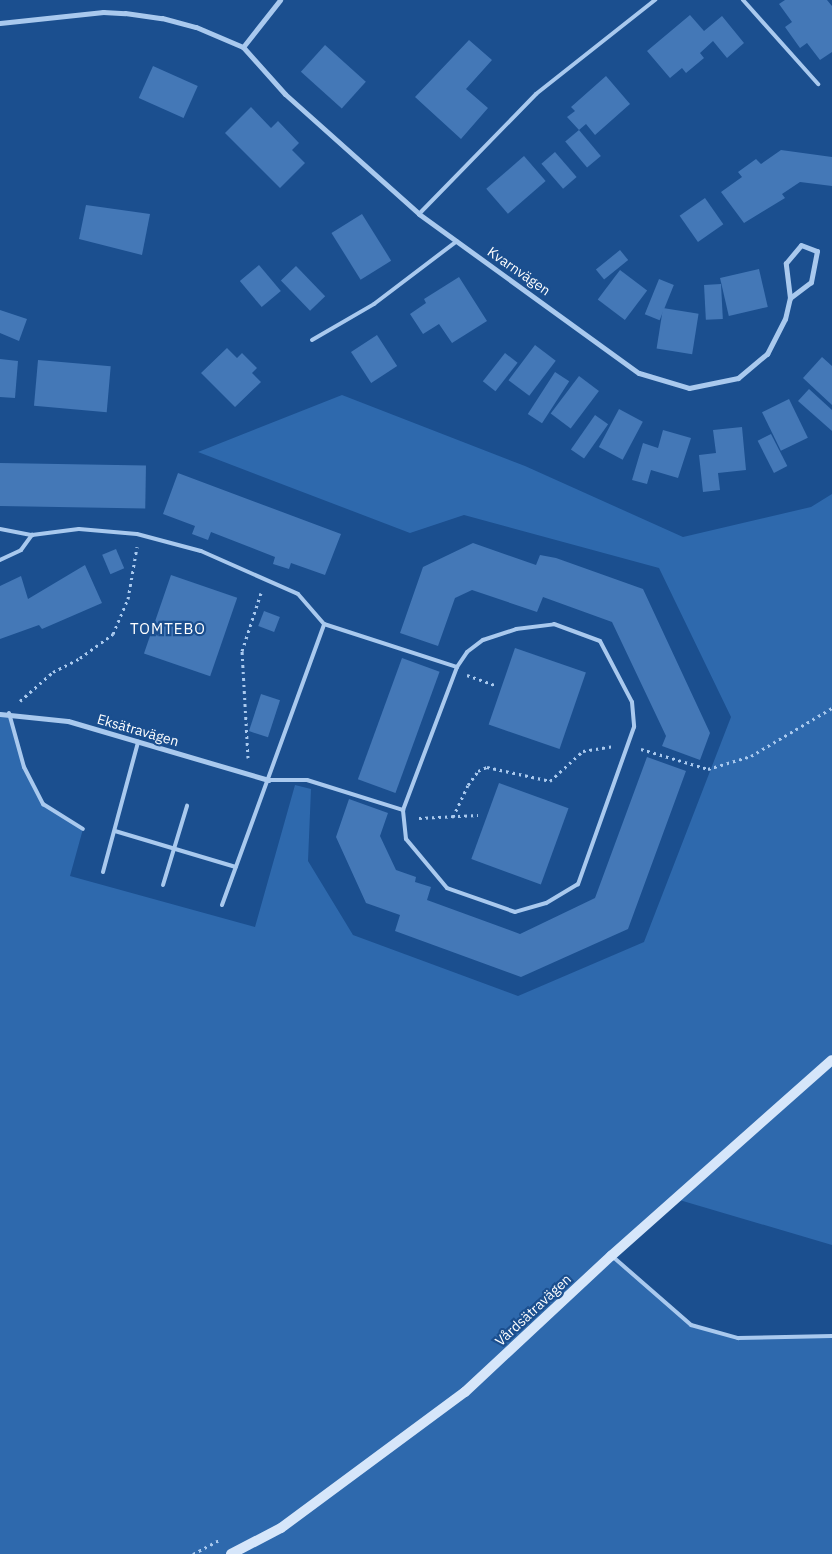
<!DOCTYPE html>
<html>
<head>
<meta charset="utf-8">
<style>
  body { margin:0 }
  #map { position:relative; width:832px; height:1554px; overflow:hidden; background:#1b4f8f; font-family:"IBM Plex Sans",sans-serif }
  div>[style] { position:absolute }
  .green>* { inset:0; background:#2e69ad }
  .building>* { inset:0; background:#4478b7; transform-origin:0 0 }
  .path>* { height:3px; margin-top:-1.5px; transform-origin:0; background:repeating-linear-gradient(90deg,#a9c9ee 0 2.5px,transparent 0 6.5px) }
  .lane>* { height:4px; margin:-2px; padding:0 2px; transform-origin:2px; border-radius:2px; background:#a9c9ee }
  .street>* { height:5px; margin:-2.5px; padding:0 2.5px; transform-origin:2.5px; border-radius:2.5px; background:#a9c9ee }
  .secondary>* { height:10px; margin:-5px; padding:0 5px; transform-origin:5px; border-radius:5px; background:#d6e6fa }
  span { translate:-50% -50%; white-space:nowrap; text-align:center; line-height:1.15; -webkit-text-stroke:4.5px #1b4f8f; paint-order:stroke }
  .street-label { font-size:14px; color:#fff }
  .neighbourhood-label { font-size:15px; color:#fff; letter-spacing:1px }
</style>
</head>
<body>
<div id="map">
  <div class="green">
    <div style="clip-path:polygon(342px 395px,525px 466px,683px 537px,811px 507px,832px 494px,832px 1245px,676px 1199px,612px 1256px,691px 1325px,738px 1338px,832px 1336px,832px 1554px,0 1554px,0 714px,9px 713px,24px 767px,43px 804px,83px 829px,70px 876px,255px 927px,295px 785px,311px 789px,308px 861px,353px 935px,518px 996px,644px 942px,731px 717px,659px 568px,464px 515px,410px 533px,198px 452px)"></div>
  </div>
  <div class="building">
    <div style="clip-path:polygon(785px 0,827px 0,832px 6px,832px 52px,820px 60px,807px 43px,800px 48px,785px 27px,792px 22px,779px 4px)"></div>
    <div style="clip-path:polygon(690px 15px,704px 31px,722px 16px,744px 43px,727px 58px,713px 41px,700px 53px,704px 58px,686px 73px,682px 68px,670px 78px,647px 51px)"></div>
    <div style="clip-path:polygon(469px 40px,492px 60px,466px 89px,488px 108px,461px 139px,415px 97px)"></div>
    <div style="left:325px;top:45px;width:55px;height:36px;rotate:42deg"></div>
    <div style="left:153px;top:66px;width:49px;height:35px;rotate:24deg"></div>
    <div style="clip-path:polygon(606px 76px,630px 104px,595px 135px,586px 124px,579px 130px,567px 117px,575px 111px,571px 107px)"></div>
    <div style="clip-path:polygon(251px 107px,271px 128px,278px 121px,299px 143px,292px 150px,305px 163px,280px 188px,225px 133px)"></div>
    <div style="left:579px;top:130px;width:34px;height:18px;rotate:50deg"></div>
    <div style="clip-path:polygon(781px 150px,832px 157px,832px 186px,800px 182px,782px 194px,785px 198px,744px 223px,721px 192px,742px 177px,738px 172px,756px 159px,761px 164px)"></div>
    <div style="left:555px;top:152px;width:33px;height:18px;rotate:49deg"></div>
    <div style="left:524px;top:156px;width:33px;height:50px;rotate:49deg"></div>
    <div style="left:705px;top:198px;width:32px;height:31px;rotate:55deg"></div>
    <div style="clip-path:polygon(86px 205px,150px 214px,142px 255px,79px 239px)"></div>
    <div style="left:362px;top:214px;width:55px;height:36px;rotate:58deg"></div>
    <div style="left:620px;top:250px;width:13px;height:31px;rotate:51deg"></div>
    <div style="left:259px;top:265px;width:34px;height:25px;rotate:50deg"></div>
    <div style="left:296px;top:266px;width:42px;height:21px;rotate:46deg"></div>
    <div style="left:759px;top:269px;width:39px;height:40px;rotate:77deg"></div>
    <div style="left:620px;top:270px;width:34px;height:37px;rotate:37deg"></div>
    <div style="clip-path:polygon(459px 277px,487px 321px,452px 343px,439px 324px,423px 334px,410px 314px,426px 303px,424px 299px)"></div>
    <div style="left:659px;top:279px;width:16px;height:38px;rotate:22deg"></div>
    <div style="left:721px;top:284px;width:35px;height:17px;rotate:87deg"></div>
    <div style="left:663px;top:308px;width:36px;height:41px;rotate:9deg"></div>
    <div style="clip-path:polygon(0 310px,27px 319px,19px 341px,0 333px)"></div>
    <div style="left:377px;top:335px;width:37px;height:31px;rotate:57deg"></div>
    <div style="left:535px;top:345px;width:26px;height:44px;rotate:37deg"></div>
    <div style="clip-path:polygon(227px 348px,237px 358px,242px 353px,257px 368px,252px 373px,261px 382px,235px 407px,201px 373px)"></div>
    <div style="left:505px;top:353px;width:16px;height:36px;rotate:38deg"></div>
    <div style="clip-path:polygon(822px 357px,832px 366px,832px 405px,803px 378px)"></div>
    <div style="clip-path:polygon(0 359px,18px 361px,15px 398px,0 397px)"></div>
    <div style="left:38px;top:360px;width:73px;height:46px;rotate:5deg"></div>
    <div style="left:555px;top:372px;width:17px;height:50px;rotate:33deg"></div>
    <div style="left:579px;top:376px;width:25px;height:47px;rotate:37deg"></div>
    <div style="clip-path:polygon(809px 389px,832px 410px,832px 431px,798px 401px)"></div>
    <div style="left:789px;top:399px;width:43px;height:30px;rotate:64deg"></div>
    <div style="left:619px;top:409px;width:27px;height:43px;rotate:28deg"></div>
    <div style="left:595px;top:415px;width:16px;height:42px;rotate:35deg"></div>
    <div style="clip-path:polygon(742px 427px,746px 470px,718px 473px,720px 490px,703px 492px,699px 455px,716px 453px,713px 430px)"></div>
    <div style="clip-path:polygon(663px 430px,691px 438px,678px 478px,651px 470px,647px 484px,632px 480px,643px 443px,658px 448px)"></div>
    <div style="left:771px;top:434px;width:36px;height:15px;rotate:63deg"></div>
    <div style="left:0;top:463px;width:146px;height:43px;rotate:1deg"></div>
    <div style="clip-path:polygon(178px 473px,341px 534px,325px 575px,291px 563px,289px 569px,273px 564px,275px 557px,211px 532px,208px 540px,192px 534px,195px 526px,163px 514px)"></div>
    <div style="clip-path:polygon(473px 543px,536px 565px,540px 555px,556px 558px,643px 589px,710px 733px,700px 760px,662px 746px,666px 736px,612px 622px,543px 597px,537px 612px,472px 590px,455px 598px,438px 646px,400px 633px,423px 567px)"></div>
    <div style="left:116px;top:549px;width:21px;height:15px;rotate:67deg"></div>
    <div style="clip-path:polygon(85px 565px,102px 603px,42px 629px,39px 625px,0 639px,0 586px,21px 576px,28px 599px)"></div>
    <div style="left:171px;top:575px;width:70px;height:83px;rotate:19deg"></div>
    <div style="left:264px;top:611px;width:17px;height:16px;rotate:21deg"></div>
    <div style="left:515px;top:648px;width:75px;height:81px;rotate:19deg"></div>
    <div style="left:402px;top:658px;width:40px;height:129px;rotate:20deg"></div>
    <div style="left:261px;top:694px;width:20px;height:39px;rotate:18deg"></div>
    <div style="clip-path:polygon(647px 757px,686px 771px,628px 929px,521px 977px,395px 931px,400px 915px,366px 903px,336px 837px,349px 799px,388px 813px,380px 836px,396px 870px,416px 877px,415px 882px,431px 887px,427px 900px,520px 934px,595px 898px)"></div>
    <div style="left:499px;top:783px;width:74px;height:81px;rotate:20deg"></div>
  </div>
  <div class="path">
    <div style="left:467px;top:675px;width:32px;rotate:20deg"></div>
    <div style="left:20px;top:701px;width:44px;rotate:-41.3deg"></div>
    <div style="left:53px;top:672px;width:30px;rotate:-27deg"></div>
    <div style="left:80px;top:658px;width:41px;rotate:-36deg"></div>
    <div style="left:113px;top:634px;width:38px;rotate:-67deg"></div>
    <div style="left:128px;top:599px;width:53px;rotate:-80.2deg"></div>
    <div style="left:641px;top:749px;width:70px;rotate:16.6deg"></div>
    <div style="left:708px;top:769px;width:45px;rotate:-16.8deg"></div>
    <div style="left:751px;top:756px;width:94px;rotate:-30.7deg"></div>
    <div style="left:248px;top:758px;width:107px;rotate:-93.2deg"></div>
    <div style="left:242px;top:651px;width:61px;rotate:-71.9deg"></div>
    <div style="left:453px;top:817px;width:35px;rotate:-65deg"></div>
    <div style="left:468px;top:785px;width:17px;rotate:-54deg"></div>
    <div style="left:478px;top:771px;width:10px;rotate:-24deg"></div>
    <div style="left:487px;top:767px;width:65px;rotate:12.5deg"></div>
    <div style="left:550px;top:781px;width:45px;rotate:-42.3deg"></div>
    <div style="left:583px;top:751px;width:30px;rotate:-9deg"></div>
    <div style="left:419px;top:818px;width:59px;rotate:-2.9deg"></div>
    <div style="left:193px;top:1554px;width:30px;rotate:-28deg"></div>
  </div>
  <div class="lane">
    <div style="left:743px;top:0;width:113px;rotate:48.2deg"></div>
    <div style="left:419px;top:214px;width:168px;rotate:-45.7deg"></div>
    <div style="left:536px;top:94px;width:152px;rotate:-38.3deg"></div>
    <div style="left:312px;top:340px;width:72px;rotate:-30.1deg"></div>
    <div style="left:374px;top:304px;width:104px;rotate:-37.2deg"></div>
    <div style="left:0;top:529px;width:33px;rotate:11deg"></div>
    <div style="left:32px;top:535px;width:47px;rotate:-7.3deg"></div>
    <div style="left:79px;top:529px;width:58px;rotate:4.9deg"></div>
    <div style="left:137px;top:534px;width:66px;rotate:14.9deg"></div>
    <div style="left:201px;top:551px;width:106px;rotate:23.9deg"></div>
    <div style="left:298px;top:594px;width:40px;rotate:49deg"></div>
    <div style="left:324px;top:624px;width:140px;rotate:17.9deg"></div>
    <div style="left:457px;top:667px;width:18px;rotate:-56deg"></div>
    <div style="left:467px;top:652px;width:20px;rotate:-37deg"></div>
    <div style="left:483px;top:640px;width:35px;rotate:-18deg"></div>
    <div style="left:516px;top:629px;width:38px;rotate:-7deg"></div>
    <div style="left:554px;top:624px;width:49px;rotate:20.3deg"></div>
    <div style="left:600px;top:641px;width:69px;rotate:62.3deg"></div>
    <div style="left:632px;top:702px;width:25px;rotate:85deg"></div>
    <div style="left:634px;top:727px;width:167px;rotate:109.6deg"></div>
    <div style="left:578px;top:884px;width:37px;rotate:149deg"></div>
    <div style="left:546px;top:903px;width:32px;rotate:164deg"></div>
    <div style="left:515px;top:912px;width:72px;rotate:-160.6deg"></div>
    <div style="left:447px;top:888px;width:64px;rotate:-129.9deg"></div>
    <div style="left:406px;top:839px;width:29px;rotate:-96deg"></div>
    <div style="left:403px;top:810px;width:153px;rotate:-69.3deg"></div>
    <div style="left:0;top:560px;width:23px;rotate:-25deg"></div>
    <div style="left:21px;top:550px;width:19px;rotate:-54deg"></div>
    <div style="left:9px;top:713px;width:56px;rotate:74.5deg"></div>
    <div style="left:24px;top:767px;width:42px;rotate:62.8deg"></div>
    <div style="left:43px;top:804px;width:47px;rotate:32deg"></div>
    <div style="left:268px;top:780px;width:39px"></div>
    <div style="left:307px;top:780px;width:101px;rotate:17.4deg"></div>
    <div style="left:115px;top:831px;width:126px;rotate:16.6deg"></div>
    <div style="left:103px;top:872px;width:135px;rotate:-74.9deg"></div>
    <div style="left:163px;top:885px;width:83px;rotate:-73.1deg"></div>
    <div style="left:222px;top:905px;width:299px;rotate:-70deg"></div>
    <div style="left:612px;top:1256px;width:105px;rotate:41.1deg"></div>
    <div style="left:691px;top:1325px;width:49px;rotate:15.5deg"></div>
    <div style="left:738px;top:1338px;width:94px;rotate:-1.2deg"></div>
  </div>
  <div class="street">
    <div style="left:0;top:23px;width:104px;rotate:-6.1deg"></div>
    <div style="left:103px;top:12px;width:22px;rotate:3deg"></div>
    <div style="left:125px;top:13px;width:37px;rotate:8deg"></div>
    <div style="left:162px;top:18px;width:35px;rotate:15deg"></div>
    <div style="left:196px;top:27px;width:51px;rotate:23.1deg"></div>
    <div style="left:243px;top:47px;width:63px;rotate:48.2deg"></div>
    <div style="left:285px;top:94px;width:180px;rotate:41.8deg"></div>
    <div style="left:419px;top:214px;width:271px;rotate:35.9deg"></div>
    <div style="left:639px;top:373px;width:52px;rotate:16.7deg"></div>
    <div style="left:689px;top:388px;width:50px;rotate:-11.5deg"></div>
    <div style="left:738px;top:378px;width:38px;rotate:-40deg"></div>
    <div style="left:767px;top:354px;width:39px;rotate:-63deg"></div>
    <div style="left:785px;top:319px;width:22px;rotate:-77deg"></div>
    <div style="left:790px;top:298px;width:35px;rotate:-97deg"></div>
    <div style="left:786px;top:263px;width:23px;rotate:-50deg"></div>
    <div style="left:801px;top:245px;width:17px;rotate:21deg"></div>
    <div style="left:817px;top:251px;width:32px;rotate:101deg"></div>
    <div style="left:811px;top:282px;width:26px;rotate:143deg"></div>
    <div style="left:243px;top:47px;width:60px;rotate:-51.8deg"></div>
    <div style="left:0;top:714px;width:68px;rotate:5.9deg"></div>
    <div style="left:68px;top:721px;width:209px;rotate:16.4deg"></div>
  </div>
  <div class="secondary">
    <div style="left:231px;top:1554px;width:56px;rotate:-27.5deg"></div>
    <div style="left:281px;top:1528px;width:229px;rotate:-36.5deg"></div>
    <div style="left:465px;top:1392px;width:200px;rotate:-43deg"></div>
    <div style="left:611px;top:1256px;width:295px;rotate:-41.6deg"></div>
  </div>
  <div class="street-label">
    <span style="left:519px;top:271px;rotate:35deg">Kvarnvägen</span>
    <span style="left:138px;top:730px;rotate:16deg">Eksätravägen</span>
    <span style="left:533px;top:1310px;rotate:-43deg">Vårdsätravägen</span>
  </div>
  <div class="neighbourhood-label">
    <span style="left:168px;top:629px">TOMTEBO</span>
  </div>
</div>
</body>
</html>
